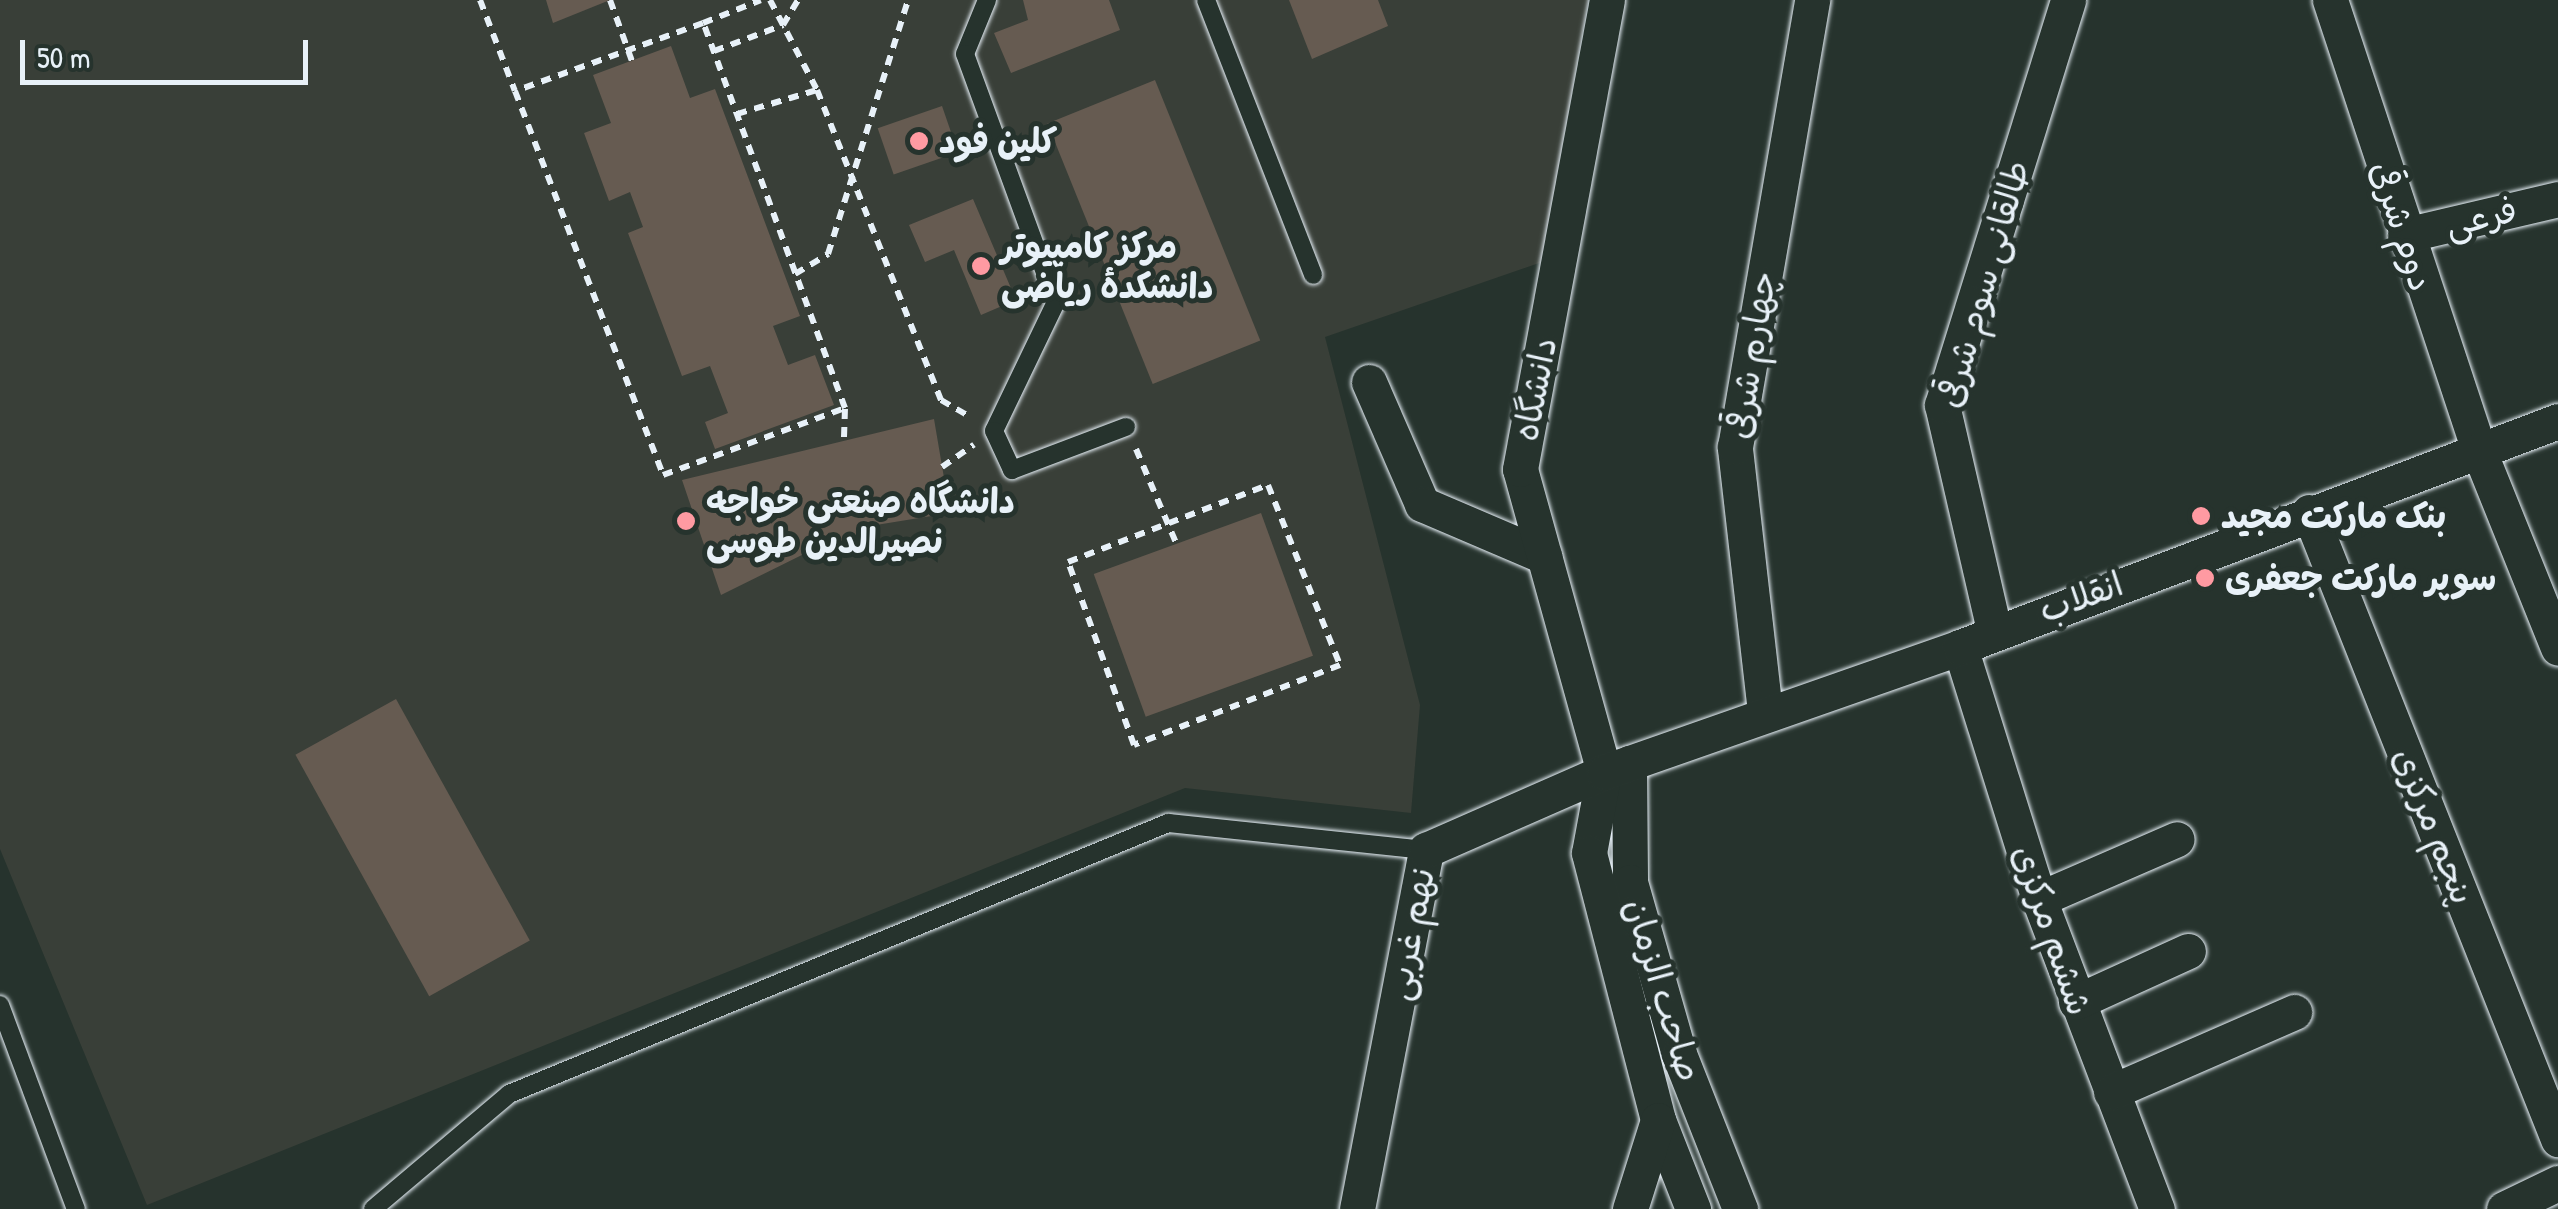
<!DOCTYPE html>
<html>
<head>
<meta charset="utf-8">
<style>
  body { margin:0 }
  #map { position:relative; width:2558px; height:1209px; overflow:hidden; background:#26332d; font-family:"Patrick Hand","Playpen Sans Arabic",sans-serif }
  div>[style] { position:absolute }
  .built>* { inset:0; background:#393f38 }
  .building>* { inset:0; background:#665b51; transform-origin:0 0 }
  .path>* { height:6px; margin-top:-3px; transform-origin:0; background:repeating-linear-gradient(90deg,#e8f1f8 0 10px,transparent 0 18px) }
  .roads { filter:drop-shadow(0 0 2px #e8f1f8) drop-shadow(0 0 2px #e8f1f8) }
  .service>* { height:18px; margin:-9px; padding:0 9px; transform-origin:9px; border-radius:9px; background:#26332d }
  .minor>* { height:35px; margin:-17.5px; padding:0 17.5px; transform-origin:17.5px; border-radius:17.5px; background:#26332d }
  .path-bridge>* { height:6px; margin-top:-3px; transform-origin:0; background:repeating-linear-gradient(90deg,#e8f1f8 0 10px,transparent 0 18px) }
  .dots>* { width:28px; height:28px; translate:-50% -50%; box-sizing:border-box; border:5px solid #26332d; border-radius:50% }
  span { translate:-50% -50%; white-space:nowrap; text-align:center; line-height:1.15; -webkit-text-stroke:10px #26332d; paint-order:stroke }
  .poi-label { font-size:35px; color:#e8f1f8; font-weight:700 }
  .left { translate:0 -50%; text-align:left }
  .street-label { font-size:35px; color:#e8f1f8 }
  .scale { position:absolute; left:20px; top:40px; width:288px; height:45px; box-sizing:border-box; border:5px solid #e8f1f8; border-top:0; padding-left:12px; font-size:30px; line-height:35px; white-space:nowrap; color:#e8f1f8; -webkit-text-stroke:8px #26332d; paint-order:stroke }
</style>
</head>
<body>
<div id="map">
  <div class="built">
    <div style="clip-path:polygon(0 0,1588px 0,1542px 262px,1325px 337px,1420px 705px,1411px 813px,1185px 788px,147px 1205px,0 849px)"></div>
  </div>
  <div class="building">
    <div style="clip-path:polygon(546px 0,610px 0,553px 23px)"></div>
    <div style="clip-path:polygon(1023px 0,1109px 0,1120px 30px,1011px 73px,994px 33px,1028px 20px)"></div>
    <div style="clip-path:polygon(1289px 0,1378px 0,1388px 26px,1312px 59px)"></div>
    <div style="clip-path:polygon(671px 46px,690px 98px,715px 89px,800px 316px,773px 326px,788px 365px,815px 355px,834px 405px,715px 449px,705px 422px,728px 413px,710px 366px,682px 376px,628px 233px,643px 227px,630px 192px,609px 201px,584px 133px,611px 123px,593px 75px)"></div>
    <div style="left:1155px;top:80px;width:281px;height:116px;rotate:68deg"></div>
    <div style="left:942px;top:106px;width:49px;height:68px;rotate:71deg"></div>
    <div style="clip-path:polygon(973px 199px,1016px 300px,981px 315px,954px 250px,925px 262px,909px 225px)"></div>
    <div style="clip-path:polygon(934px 419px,950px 513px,876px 525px,880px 547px,812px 550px,721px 595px,682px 480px)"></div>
    <div style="left:1261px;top:513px;width:152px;height:178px;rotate:70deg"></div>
    <div style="left:396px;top:699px;width:276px;height:115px;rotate:61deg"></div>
  </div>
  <div class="path">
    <div style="left:480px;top:0;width:97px;rotate:69deg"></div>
    <div style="left:515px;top:91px;width:412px;rotate:68.9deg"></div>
    <div style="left:663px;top:475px;width:194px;rotate:-20.2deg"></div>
    <div style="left:845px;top:408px;width:410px;rotate:-110.2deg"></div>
    <div style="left:703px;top:23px;width:200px;rotate:160.1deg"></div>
    <div style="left:770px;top:0;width:102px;rotate:62.4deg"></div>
    <div style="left:817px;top:90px;width:334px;rotate:68.2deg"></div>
    <div style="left:941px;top:400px;width:34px;rotate:30deg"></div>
    <div style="left:703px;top:23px;width:62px;rotate:-21.6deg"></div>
    <div style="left:714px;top:51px;width:74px;rotate:-20.6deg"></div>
    <div style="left:783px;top:25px;width:29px;rotate:-59deg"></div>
    <div style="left:737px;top:114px;width:84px;rotate:-16.7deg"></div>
    <div style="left:795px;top:274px;width:39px;rotate:-31deg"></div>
    <div style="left:828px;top:254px;width:266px;rotate:-72.5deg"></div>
    <div style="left:844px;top:437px;width:29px;rotate:-88deg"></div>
    <div style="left:1136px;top:449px;width:104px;rotate:66.9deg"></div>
    <div style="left:942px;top:467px;width:39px;rotate:-35deg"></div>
    <div style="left:1268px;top:485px;width:194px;rotate:68.2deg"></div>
    <div style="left:1340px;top:665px;width:221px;rotate:158.8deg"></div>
    <div style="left:1134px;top:745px;width:195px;rotate:-109.8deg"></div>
    <div style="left:1068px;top:562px;width:214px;rotate:-21.1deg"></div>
  </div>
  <div class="roads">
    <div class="service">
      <div style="left:987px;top:0;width:58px;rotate:112.2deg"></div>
      <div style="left:965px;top:54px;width:264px;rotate:69.9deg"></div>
      <div style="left:1056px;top:302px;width:143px;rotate:115.7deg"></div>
      <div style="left:994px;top:431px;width:43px;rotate:65.2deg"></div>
      <div style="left:1012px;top:470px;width:122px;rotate:-20.7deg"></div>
      <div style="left:1206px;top:0;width:295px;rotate:68.7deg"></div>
      <div style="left:0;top:1005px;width:218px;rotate:69.6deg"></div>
      <div style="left:373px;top:1209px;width:178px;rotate:-40.2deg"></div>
      <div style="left:509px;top:1094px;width:713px;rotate:-22.35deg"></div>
      <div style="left:1168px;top:823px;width:259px;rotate:6deg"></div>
    </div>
    <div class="minor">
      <div style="left:2330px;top:0;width:475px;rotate:71.7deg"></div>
      <div style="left:2479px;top:451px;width:212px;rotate:68.1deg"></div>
      <div style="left:2405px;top:235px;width:157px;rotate:-13.2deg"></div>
      <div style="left:1369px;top:382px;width:133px;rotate:66.5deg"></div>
      <div style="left:1422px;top:504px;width:133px;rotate:23.1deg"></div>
      <div style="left:2309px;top:512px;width:675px;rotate:68.34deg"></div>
      <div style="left:1994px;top:630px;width:231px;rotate:-103deg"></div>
      <div style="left:1942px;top:405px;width:424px;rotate:-72.7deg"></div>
      <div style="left:1960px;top:647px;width:264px;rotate:72.6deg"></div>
      <div style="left:2039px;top:899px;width:332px;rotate:69.2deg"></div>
      <div style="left:1765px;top:712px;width:267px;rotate:-96.5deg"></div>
      <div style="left:1735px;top:447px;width:454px;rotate:-80.2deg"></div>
      <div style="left:1629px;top:763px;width:119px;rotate:89.5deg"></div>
      <div style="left:1630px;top:882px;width:179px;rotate:74.1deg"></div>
      <div style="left:1679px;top:1054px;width:167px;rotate:68.5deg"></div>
      <div style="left:1604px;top:772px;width:314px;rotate:-105.5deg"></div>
      <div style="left:1520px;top:469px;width:477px;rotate:-79.5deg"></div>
      <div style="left:1604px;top:772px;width:82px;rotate:100.5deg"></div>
      <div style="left:1589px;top:853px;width:276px;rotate:75.5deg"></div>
      <div style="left:1658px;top:1120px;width:96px;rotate:68.5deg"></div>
      <div style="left:2039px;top:899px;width:150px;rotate:-23.5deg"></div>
      <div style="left:2076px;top:1002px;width:123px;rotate:-24.5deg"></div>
      <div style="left:2111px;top:1092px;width:200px;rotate:-23.6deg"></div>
      <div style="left:1357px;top:1209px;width:366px;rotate:-79.1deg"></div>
      <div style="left:1426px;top:850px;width:194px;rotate:-23.7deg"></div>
      <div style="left:1604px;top:772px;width:377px;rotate:-19.3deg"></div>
      <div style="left:1960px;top:647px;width:639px;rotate:-20.7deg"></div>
      <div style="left:1630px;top:1209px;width:93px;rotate:-72.5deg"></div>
      <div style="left:2504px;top:1209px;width:60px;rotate:-25.7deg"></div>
    </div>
  </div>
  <div class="path-bridge">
    <div style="left:610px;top:0;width:65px;rotate:70.2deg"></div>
  </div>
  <div class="dots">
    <div style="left:919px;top:141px;background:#ff9aa2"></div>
    <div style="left:981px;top:266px;background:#ff9aa2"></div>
    <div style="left:2201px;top:516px;background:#ff9aa2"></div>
    <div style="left:686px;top:521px;background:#ff9aa2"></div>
    <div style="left:2205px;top:578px;background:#ff9aa2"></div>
  </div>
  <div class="poi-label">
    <span class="left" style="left:939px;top:141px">کلین فود</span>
    <span class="left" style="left:1001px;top:266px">مرکز کامپیوتر<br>دانشکدهٔ ریاضی</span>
    <span class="left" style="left:706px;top:521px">دانشگاه صنعتی خواجه<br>نصیرالدین طوسی</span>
    <span class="left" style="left:2221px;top:516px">بنک‌ مارکت مجید</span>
    <span class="left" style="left:2225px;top:578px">سوپر مارکت جعفری</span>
  </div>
  <div class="street-label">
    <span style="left:2481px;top:217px;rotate:-13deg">فرعی</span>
    <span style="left:2402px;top:226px;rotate:72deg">دوم شرقی</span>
    <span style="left:1983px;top:284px;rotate:-74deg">طالقانی سوم شرقی</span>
    <span style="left:1751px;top:355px;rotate:-81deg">چهارم شرقی</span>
    <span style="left:1535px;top:389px;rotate:-79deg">دانشگاه</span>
    <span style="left:2081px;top:597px;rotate:-20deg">انقلاب</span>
    <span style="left:2434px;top:826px;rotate:68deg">پنجم مرکزی</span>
    <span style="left:2052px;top:930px;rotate:71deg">ششم مرکزی</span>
    <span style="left:1410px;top:934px;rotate:-79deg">نهم غربی</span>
    <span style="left:1663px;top:990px;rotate:73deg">صاحب الزمان</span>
  </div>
  <div class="scale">50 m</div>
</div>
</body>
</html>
